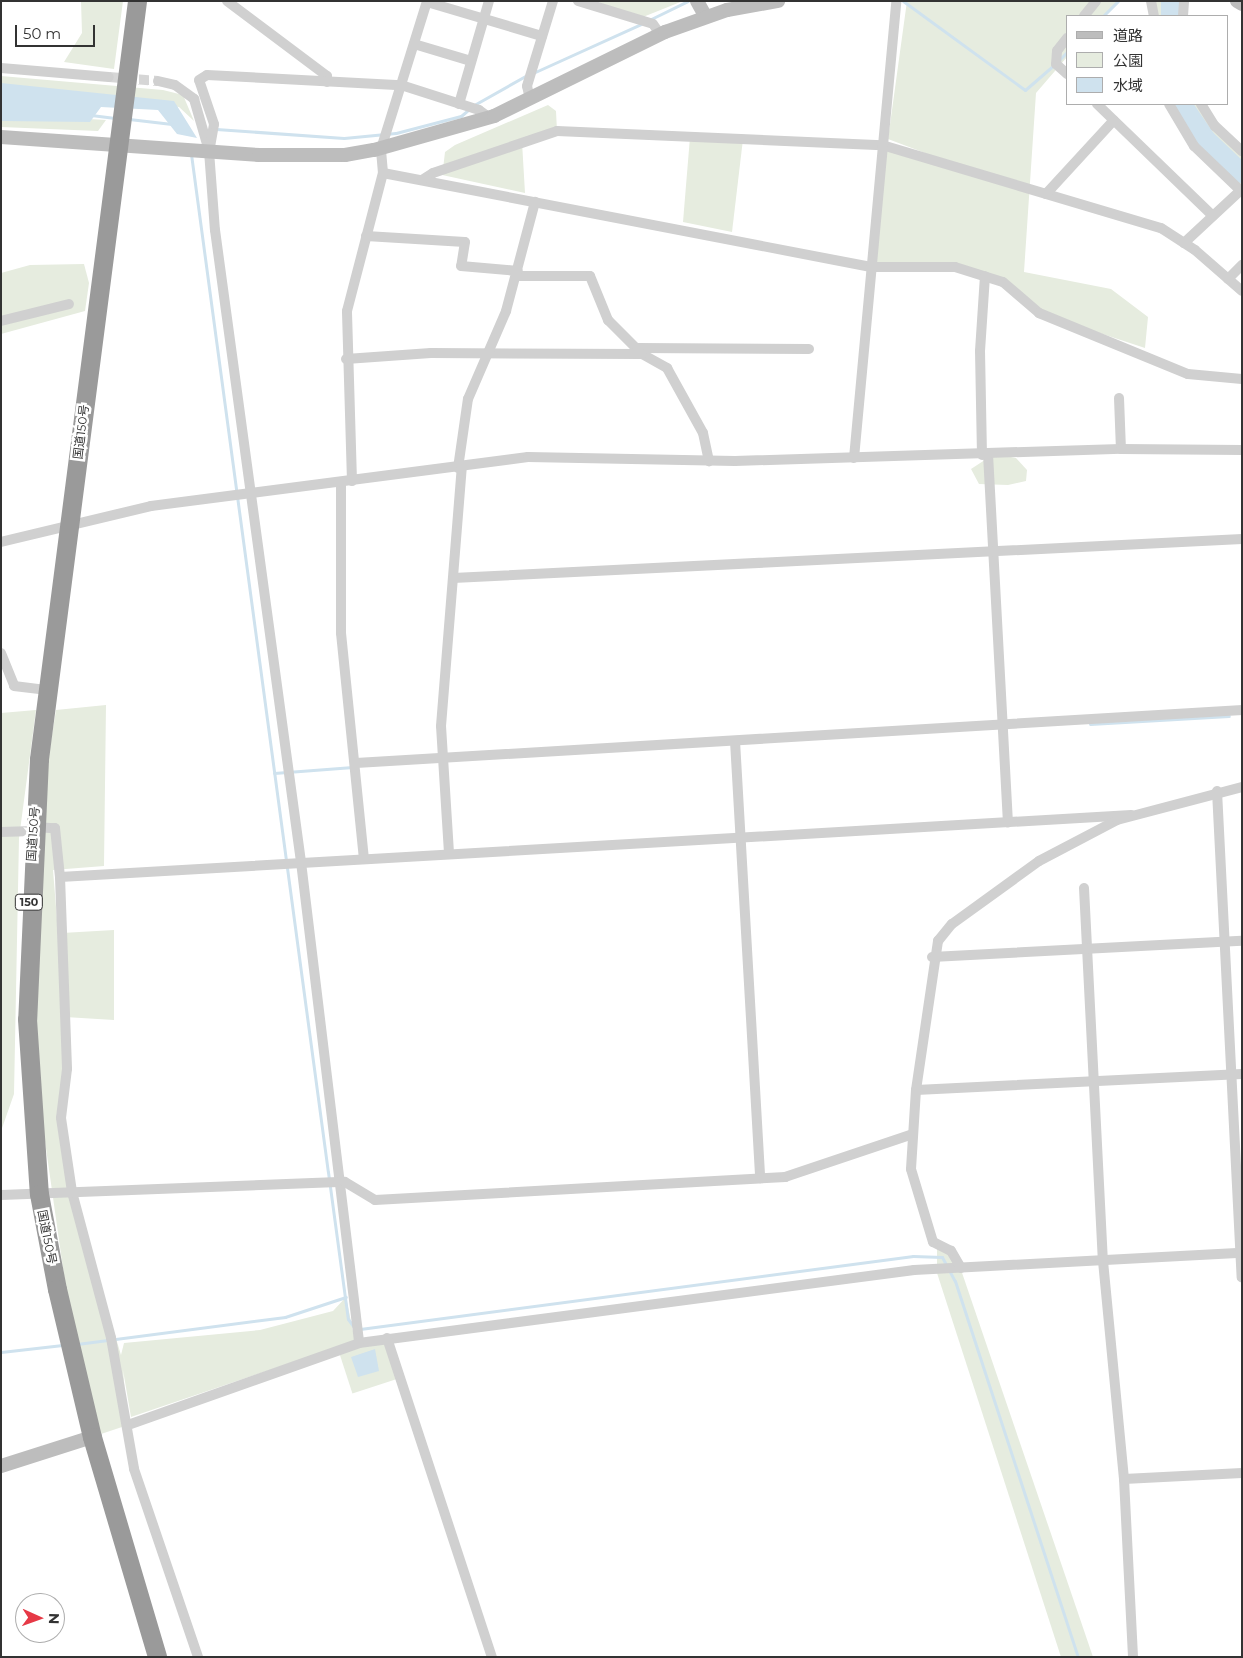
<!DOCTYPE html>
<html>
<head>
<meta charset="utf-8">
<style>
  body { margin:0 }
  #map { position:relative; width:1243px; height:1658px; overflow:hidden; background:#fff; font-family:Montserrat,"Noto Sans JP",sans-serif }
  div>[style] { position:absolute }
  .green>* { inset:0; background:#e6ecdf; transform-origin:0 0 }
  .water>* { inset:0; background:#cfe2ee }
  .stream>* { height:3px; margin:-1.5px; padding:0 1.5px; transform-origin:1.5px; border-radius:1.5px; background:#cfe2ee }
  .river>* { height:19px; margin:-9.5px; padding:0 9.5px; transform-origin:9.5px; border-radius:9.5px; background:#cfe2ee }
  .street-tunnel>* { height:10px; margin-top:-5px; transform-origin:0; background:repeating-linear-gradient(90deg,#d6d6d6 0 10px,transparent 0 15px) }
  .street>* { height:10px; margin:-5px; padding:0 5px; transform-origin:5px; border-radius:5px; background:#d0d0d0 }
  .secondary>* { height:14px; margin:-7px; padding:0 7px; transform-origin:7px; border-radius:7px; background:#bdbdbd }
  .highway>* { height:19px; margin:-9.5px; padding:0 9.5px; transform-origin:9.5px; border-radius:9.5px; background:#9a9a9a }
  span { translate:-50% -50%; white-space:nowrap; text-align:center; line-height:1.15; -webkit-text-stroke:5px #fff; paint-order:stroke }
  .shield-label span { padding:1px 4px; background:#fff; border:1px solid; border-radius:4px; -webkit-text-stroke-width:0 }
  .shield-label { font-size:11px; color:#333; font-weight:700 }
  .street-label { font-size:12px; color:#333 }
  .frame { position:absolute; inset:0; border:2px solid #333; pointer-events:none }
  .legend { position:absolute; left:1066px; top:15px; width:162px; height:90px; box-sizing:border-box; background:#fff; border:1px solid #adadad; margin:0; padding:6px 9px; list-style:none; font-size:15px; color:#333 }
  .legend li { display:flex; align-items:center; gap:10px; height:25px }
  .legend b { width:25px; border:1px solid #adadad }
  .north { position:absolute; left:15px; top:1593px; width:50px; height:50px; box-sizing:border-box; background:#fff; border:1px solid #adadad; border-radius:50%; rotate:92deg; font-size:14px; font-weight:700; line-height:20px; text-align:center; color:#333 }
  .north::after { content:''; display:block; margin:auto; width:18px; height:22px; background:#e63946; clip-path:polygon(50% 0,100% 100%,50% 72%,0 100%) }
  .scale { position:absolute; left:15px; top:25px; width:80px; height:22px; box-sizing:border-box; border:2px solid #333; border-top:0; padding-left:6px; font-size:15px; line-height:18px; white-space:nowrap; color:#333; -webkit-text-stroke:4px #fff; paint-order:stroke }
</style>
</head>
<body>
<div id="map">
  <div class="green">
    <div style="clip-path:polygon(81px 1px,123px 1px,114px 69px,64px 62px,82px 33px)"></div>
    <div style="clip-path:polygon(596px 1px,683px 1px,638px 19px)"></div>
    <div style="clip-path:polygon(907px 1px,1118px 1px,1104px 16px,1067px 16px,1067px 57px,1036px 93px,1024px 272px,1111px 289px,1148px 317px,1145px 348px,1039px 313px,1003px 282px,955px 267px,871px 267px,882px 145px,1015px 187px,888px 139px)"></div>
    <div style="left:1149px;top:1px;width:35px;height:15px"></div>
    <div style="clip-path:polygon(1px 76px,163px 90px,183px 95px,194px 121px,179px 107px,1px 84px)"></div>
    <div style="clip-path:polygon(1171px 104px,1202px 104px,1242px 151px,1242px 192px,1203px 155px)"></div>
    <div style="clip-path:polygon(548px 105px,556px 111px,557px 131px,522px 142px,525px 193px,433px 173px,443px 169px,445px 152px,455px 145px)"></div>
    <div style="clip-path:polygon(1px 114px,106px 120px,98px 131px,1px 127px)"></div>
    <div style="clip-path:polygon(690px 137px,743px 139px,732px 232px,683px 222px)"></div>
    <div style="clip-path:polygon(84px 264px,89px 283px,85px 311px,1px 334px,1px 273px,30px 265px)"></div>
    <div style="clip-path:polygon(994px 454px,1016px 458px,1027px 470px,1026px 481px,1008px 485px,979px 484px,971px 469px)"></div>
    <div style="clip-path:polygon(106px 705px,104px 866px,53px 870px,64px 1006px,62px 933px,114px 930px,114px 1020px,65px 1017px,61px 1118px,72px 1192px,121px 1355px,124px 1343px,260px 1330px,333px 1311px,346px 1297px,355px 1341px,131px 1417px,123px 1370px,128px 1425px,92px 1437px,81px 1395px,41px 1113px,35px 1019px,43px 791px,56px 710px)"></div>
    <div style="clip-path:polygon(36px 710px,19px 838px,14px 1094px,1px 1131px,1px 713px)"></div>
    <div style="clip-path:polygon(937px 1245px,958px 1261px,1093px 1657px,1061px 1657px,937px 1273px)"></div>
    <div style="left:387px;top:1338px;width:42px;height:50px;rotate:72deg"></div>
  </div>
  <div class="water">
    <div style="clip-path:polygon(1px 83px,174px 101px,197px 138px,177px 134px,158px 110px,101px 107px,90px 122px,1px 121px)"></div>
    <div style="clip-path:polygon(375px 1349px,379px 1371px,358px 1377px,351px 1357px)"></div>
  </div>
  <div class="stream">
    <div style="left:903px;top:1px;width:151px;rotate:36.1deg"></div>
    <div style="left:1025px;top:90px;width:38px;rotate:-41deg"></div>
    <div style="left:1103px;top:16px;width:21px;rotate:-45deg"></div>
    <div style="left:649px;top:20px;width:43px;rotate:-26deg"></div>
    <div style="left:1060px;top:59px;width:10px;rotate:-45deg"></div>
    <div style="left:533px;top:73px;width:119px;rotate:-24.4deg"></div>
    <div style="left:474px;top:105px;width:61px;rotate:-29.5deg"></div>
    <div style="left:91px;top:115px;width:24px;rotate:7deg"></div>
    <div style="left:129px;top:119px;width:43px;rotate:6.6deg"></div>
    <div style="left:216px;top:129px;width:128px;rotate:4deg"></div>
    <div style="left:344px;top:138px;width:52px;rotate:-5.5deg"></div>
    <div style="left:396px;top:133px;width:67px;rotate:-14.7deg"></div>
    <div style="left:461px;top:116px;width:11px;rotate:-41deg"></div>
    <div style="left:191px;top:154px;width:1027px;rotate:82.34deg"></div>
    <div style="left:328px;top:1172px;width:148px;rotate:82.3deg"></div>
    <div style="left:348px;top:1319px;width:9px;rotate:54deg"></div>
    <div style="left:1090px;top:724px;width:139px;rotate:-3.3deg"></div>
    <div style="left:274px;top:773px;width:79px;rotate:-4.3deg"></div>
    <div style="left:360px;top:1329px;width:558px;rotate:-7.52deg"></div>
    <div style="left:913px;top:1256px;width:29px;rotate:2deg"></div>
    <div style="left:942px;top:1257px;width:27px;rotate:62deg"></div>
    <div style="left:955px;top:1281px;width:396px;rotate:71.9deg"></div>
    <div style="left:77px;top:1344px;width:210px;rotate:-7.4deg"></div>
    <div style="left:285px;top:1317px;width:64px;rotate:-18.2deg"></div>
    <div style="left:1px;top:1352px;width:62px;rotate:-6.4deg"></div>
  </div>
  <div class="river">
    <div style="left:1170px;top:1px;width:15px;rotate:90deg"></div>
    <div style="left:1182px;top:104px;width:42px;rotate:55.6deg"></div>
    <div style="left:1206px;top:139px;width:50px;rotate:43.4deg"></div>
  </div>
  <div class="street-tunnel">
    <div style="left:109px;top:77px;width:49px;rotate:4.7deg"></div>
  </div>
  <div class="street">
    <div style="left:227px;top:1px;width:125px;rotate:36.9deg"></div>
    <div style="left:327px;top:76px;width:6px;rotate:90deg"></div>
    <div style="left:578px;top:1px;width:78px;rotate:17deg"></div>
    <div style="left:653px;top:24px;width:12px;rotate:55deg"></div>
    <div style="left:1151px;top:1px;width:15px;rotate:79deg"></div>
    <div style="left:427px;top:2px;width:120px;rotate:16.5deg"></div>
    <div style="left:1084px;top:16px;width:19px;rotate:-51deg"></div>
    <div style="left:1183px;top:16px;width:15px;rotate:-86deg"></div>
    <div style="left:1067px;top:38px;width:16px;rotate:128deg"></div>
    <div style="left:1057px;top:51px;width:13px;rotate:94deg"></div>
    <div style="left:1056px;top:64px;width:15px;rotate:42deg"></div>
    <div style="left:414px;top:44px;width:59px;rotate:16.6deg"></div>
    <div style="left:1px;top:68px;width:108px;rotate:4.8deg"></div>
    <div style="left:158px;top:81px;width:17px;rotate:13deg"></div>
    <div style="left:175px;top:85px;width:24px;rotate:36deg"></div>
    <div style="left:194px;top:99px;width:54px;rotate:73.9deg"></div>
    <div style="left:209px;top:151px;width:79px;rotate:85.7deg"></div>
    <div style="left:215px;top:230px;width:638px;rotate:82.25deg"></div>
    <div style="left:301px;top:862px;width:484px;rotate:83.1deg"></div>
    <div style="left:359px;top:1343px;width:560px;rotate:-7.49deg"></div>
    <div style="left:914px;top:1270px;width:328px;rotate:-3deg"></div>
    <div style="left:530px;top:99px;width:13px;rotate:-103deg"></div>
    <div style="left:527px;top:86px;width:89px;rotate:-73deg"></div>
    <div style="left:459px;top:104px;width:107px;rotate:-73.8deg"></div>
    <div style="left:1097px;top:104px;width:161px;rotate:44deg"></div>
    <div style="left:1169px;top:104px;width:49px;rotate:59.2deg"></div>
    <div style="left:1194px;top:146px;width:66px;rotate:43.8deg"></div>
    <div style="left:1201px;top:104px;width:26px;rotate:58deg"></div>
    <div style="left:1215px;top:126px;width:37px;rotate:43deg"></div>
    <div style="left:210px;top:147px;width:23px;rotate:-80deg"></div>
    <div style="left:214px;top:124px;width:46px;rotate:-108.8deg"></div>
    <div style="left:199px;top:80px;width:9px;rotate:-32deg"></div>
    <div style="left:207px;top:75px;width:194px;rotate:3deg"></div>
    <div style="left:401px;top:85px;width:82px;rotate:17.8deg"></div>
    <div style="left:479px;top:110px;width:14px;rotate:36deg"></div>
    <div style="left:383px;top:173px;width:497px;rotate:10.9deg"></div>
    <div style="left:871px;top:267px;width:84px"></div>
    <div style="left:955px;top:267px;width:50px;rotate:17.4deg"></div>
    <div style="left:1003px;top:282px;width:48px;rotate:40.7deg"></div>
    <div style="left:1039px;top:313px;width:161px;rotate:22.3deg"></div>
    <div style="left:1188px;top:374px;width:54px;rotate:5.3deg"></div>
    <div style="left:422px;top:180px;width:13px;rotate:-32deg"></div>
    <div style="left:433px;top:173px;width:131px;rotate:-18.7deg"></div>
    <div style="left:557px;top:131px;width:325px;rotate:2.5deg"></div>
    <div style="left:882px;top:145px;width:291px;rotate:16.6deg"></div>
    <div style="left:1161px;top:228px;width:40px;rotate:32.9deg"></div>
    <div style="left:1195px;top:250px;width:62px;rotate:41.1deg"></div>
    <div style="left:1046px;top:194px;width:100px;rotate:-47.4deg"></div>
    <div style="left:366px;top:236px;width:99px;rotate:3.5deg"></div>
    <div style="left:465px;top:242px;width:24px;rotate:99deg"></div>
    <div style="left:461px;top:266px;width:57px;rotate:5deg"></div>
    <div style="left:1184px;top:243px;width:76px;rotate:-42.9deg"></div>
    <div style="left:517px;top:276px;width:73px"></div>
    <div style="left:590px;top:276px;width:48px;rotate:67.8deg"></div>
    <div style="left:608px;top:320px;width:48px;rotate:45deg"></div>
    <div style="left:642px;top:354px;width:29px;rotate:29deg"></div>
    <div style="left:667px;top:368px;width:74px;rotate:61deg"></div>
    <div style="left:703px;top:433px;width:29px;rotate:78deg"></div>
    <div style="left:1228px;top:279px;width:20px;rotate:-45deg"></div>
    <div style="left:1px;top:321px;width:70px;rotate:-14deg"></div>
    <div style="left:637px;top:348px;width:172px;rotate:0.3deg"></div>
    <div style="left:346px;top:359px;width:85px;rotate:-4deg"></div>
    <div style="left:431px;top:353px;width:211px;rotate:0.3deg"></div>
    <div style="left:1119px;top:398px;width:51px;rotate:87.8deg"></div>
    <div style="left:988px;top:454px;width:369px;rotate:86.9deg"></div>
    <div style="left:982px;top:455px;width:104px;rotate:-91.1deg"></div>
    <div style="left:980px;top:351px;width:75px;rotate:-86.2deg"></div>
    <div style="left:854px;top:458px;width:459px;rotate:-84.7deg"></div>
    <div style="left:458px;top:468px;width:70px;rotate:-81.8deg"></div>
    <div style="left:468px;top:399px;width:96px;rotate:-66.6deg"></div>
    <div style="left:506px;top:311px;width:113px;rotate:-75.1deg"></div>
    <div style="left:352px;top:481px;width:170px;rotate:-91.7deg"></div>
    <div style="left:347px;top:311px;width:143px;rotate:-75.4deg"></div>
    <div style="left:383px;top:173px;width:24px;rotate:-95deg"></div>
    <div style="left:381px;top:149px;width:155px;rotate:-72.7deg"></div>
    <div style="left:341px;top:483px;width:150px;rotate:90deg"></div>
    <div style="left:341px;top:633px;width:226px;rotate:84.2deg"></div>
    <div style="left:1px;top:542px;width:154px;rotate:-13.5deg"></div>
    <div style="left:151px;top:506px;width:380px;rotate:-7.4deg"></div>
    <div style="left:528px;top:457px;width:207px;rotate:1.1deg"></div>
    <div style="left:735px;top:461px;width:386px;rotate:-1.8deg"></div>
    <div style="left:1121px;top:449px;width:121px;rotate:0.5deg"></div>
    <div style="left:453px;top:578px;width:790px;rotate:-2.83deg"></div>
    <div style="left:1px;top:653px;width:35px;rotate:68deg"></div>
    <div style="left:14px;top:686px;width:34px;rotate:7deg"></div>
    <div style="left:735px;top:741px;width:438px;rotate:86.7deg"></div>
    <div style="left:356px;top:763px;width:888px;rotate:-3.42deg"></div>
    <div style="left:1217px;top:791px;width:487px;rotate:87.1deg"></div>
    <div style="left:33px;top:827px;width:22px;rotate:3deg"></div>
    <div style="left:55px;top:828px;width:49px;rotate:84.2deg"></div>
    <div style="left:60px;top:877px;width:192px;rotate:87.9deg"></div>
    <div style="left:67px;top:1069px;width:49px;rotate:97deg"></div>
    <div style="left:61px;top:1118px;width:75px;rotate:81.5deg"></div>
    <div style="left:72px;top:1192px;width:151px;rotate:75deg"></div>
    <div style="left:111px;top:1338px;width:133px;rotate:80deg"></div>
    <div style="left:134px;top:1469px;width:199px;rotate:71.2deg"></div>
    <div style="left:1px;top:832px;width:32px;rotate:-2deg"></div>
    <div style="left:449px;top:853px;width:127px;rotate:-93.6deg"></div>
    <div style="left:441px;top:726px;width:260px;rotate:-85.4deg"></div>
    <div style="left:60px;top:877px;width:1073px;rotate:-3.31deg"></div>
    <div style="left:1084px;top:888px;width:373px;rotate:87.1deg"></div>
    <div style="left:1103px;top:1261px;width:219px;rotate:84.5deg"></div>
    <div style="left:1124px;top:1479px;width:178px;rotate:87.1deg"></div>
    <div style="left:932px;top:957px;width:310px;rotate:-3deg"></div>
    <div style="left:916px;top:1090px;width:326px;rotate:-2.8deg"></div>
    <div style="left:1px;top:1195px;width:344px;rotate:-2.2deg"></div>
    <div style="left:345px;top:1182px;width:35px;rotate:31deg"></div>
    <div style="left:375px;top:1200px;width:411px;rotate:-3.2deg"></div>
    <div style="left:785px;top:1177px;width:135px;rotate:-18.6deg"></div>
    <div style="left:961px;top:1268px;width:20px;rotate:-120deg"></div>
    <div style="left:951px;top:1251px;width:20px;rotate:-153deg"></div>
    <div style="left:933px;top:1242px;width:76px;rotate:-106.8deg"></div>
    <div style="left:911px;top:1169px;width:79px;rotate:-86.4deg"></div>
    <div style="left:916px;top:1090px;width:151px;rotate:-81.6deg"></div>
    <div style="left:938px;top:941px;width:22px;rotate:-51deg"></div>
    <div style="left:952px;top:924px;width:107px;rotate:-35.9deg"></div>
    <div style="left:1039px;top:861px;width:88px;rotate:-27.7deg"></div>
    <div style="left:1117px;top:820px;width:129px;rotate:-14.8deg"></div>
    <div style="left:387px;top:1338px;width:336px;rotate:71.8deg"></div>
    <div style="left:128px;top:1425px;width:245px;rotate:-19.5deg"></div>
    <div style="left:1124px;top:1479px;width:118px;rotate:-2.9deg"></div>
  </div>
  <div class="secondary">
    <div style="left:697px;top:1px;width:18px;rotate:61deg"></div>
    <div style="left:1237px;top:1px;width:6px;rotate:31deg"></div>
    <div style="left:1px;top:137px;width:259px;rotate:4deg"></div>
    <div style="left:259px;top:155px;width:86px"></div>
    <div style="left:345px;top:155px;width:29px;rotate:-10deg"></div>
    <div style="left:374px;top:150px;width:125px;rotate:-15.8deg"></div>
    <div style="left:494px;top:116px;width:191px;rotate:-26.2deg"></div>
    <div style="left:665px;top:32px;width:66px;rotate:-19.5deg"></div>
    <div style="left:727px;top:10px;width:52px;rotate:-10deg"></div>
    <div style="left:1px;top:1466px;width:96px;rotate:-17.7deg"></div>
  </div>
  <div class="highway">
    <div style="left:137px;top:1px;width:764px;rotate:97.37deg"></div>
    <div style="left:39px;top:759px;width:260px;rotate:92.6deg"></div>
    <div style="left:27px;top:1019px;width:175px;rotate:86.1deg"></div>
    <div style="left:39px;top:1194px;width:97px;rotate:79.3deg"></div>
    <div style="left:57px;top:1289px;width:152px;rotate:76.7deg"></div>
    <div style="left:92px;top:1437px;width:229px;rotate:73.5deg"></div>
  </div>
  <div class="shield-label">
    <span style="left:29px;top:902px">150</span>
  </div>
  <div class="street-label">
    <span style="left:81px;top:432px;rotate:-83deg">国道150号</span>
    <span style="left:33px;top:834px;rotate:-86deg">国道150号</span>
    <span style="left:47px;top:1237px;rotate:79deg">国道150号</span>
  </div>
  <div class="frame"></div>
  <ul class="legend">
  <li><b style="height:6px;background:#bdbdbd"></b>道路</li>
  <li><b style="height:14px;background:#e6ecdf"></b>公園</li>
  <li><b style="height:14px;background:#cfe2ee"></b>水域</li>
  </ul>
  <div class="north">N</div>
  <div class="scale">50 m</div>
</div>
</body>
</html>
